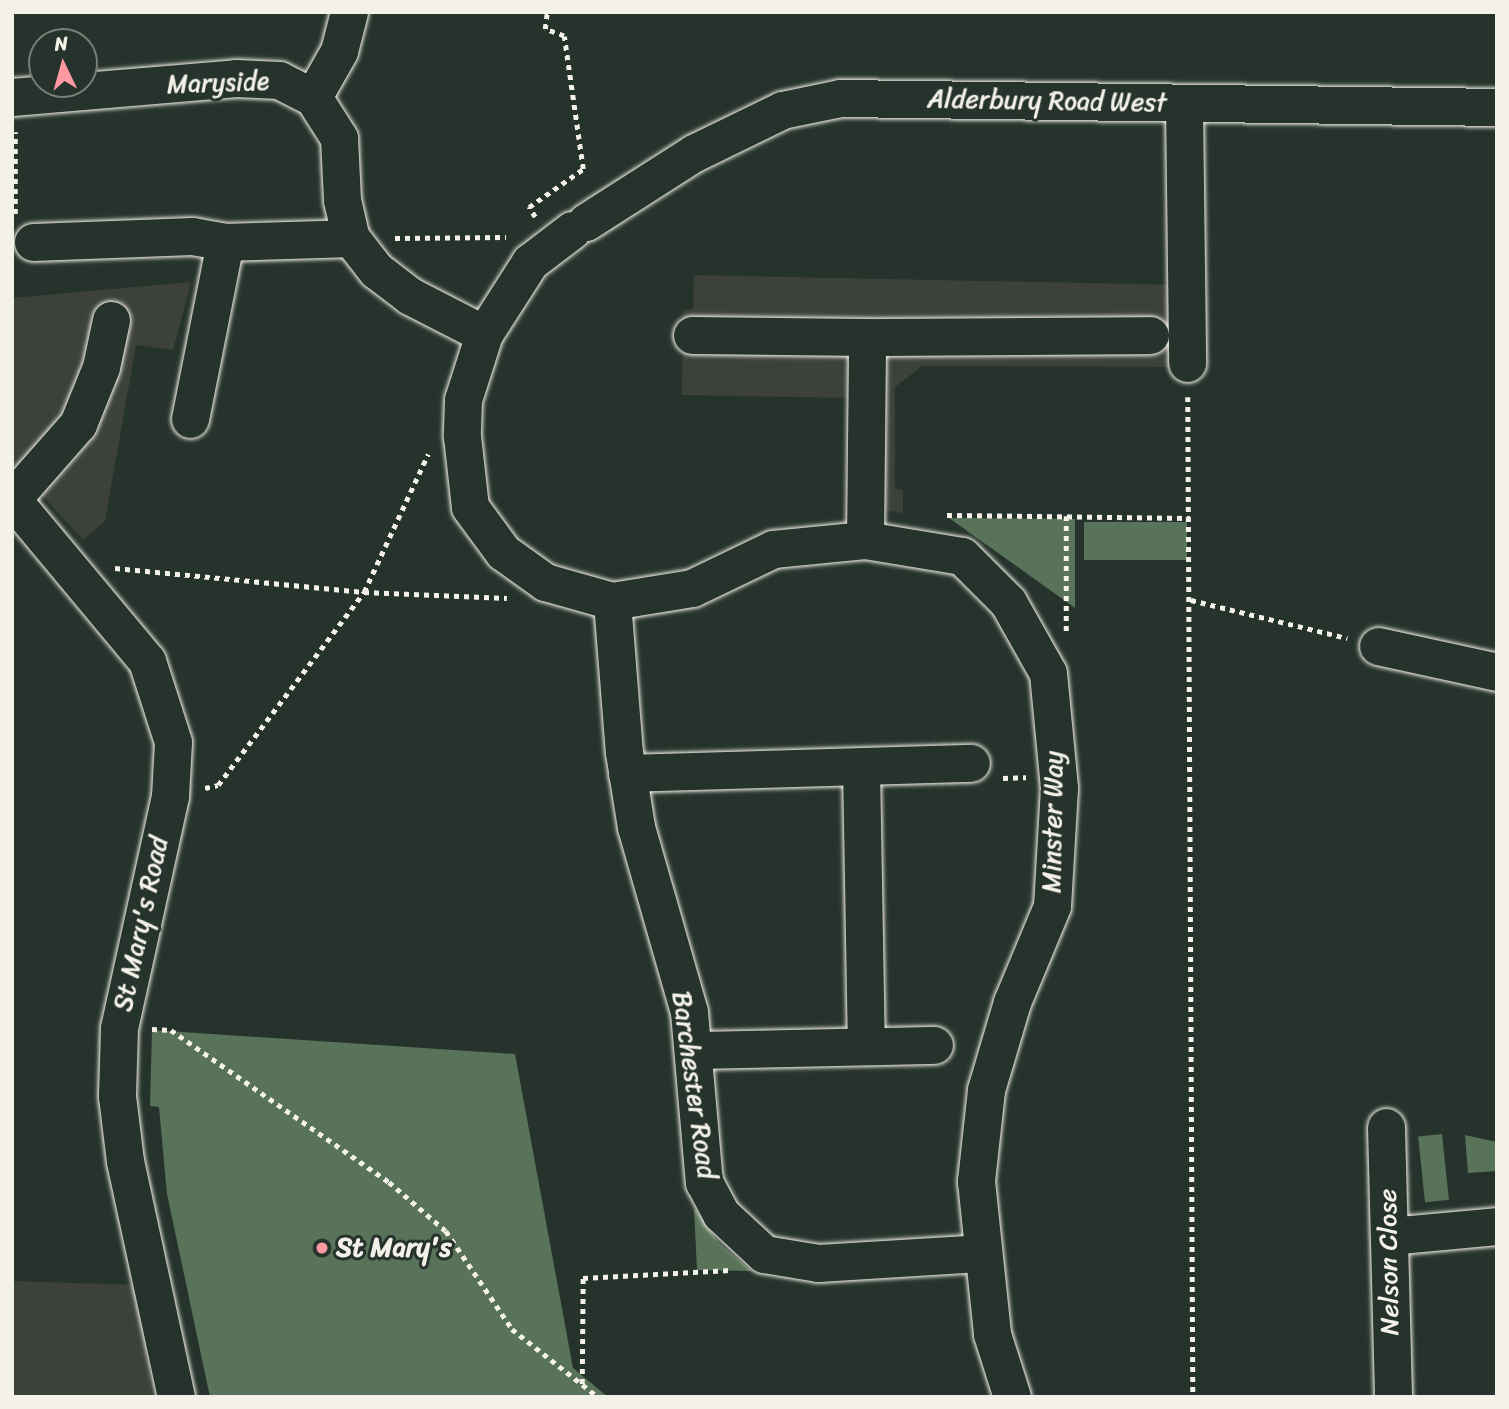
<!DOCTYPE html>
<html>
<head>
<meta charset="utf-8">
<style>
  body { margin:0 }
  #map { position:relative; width:1509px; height:1409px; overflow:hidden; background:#26332d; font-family:Sriracha,sans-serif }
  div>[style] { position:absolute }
  .built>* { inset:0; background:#3c423a }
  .green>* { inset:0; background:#587359; transform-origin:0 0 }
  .path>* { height:4.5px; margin-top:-2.25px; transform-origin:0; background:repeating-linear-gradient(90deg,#f4f1e8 0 5px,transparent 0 10px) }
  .roads { filter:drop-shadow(0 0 2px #f4f1e8) drop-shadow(0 0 2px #f4f1e8) }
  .minor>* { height:37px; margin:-18.5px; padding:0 18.5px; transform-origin:18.5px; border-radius:18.5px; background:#26332d }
  .dots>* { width:19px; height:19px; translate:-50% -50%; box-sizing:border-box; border:4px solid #26332d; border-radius:50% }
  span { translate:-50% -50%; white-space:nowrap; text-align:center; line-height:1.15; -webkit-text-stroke:6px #26332d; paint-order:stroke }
  .street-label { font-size:26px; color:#f4f1e8 }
  .poi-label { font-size:26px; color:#f4f1e8; font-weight:700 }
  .left { translate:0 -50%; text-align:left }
  .frame { position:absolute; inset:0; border:14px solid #f4f1e8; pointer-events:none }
  .north { position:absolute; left:28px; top:28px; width:70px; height:70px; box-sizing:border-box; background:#26332d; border:2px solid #787f78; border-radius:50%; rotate:355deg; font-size:19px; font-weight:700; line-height:28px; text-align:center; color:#f4f1e8 }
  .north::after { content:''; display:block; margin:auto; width:24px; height:32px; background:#ff9aa2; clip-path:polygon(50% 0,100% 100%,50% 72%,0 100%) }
</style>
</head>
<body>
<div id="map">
  <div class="built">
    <div style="clip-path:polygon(694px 275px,1181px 285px,1184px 367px,922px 366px,895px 387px,895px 489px,903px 490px,903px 513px,853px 506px,852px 398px,682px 395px,683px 310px,693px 309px)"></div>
    <div style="clip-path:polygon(191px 282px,173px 350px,136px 345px,105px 521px,83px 540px,12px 462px,12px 298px)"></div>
    <div style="clip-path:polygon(12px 1281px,137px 1285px,152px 1397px,12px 1397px)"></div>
  </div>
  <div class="green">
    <div style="clip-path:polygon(949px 518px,1075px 519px,1075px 608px)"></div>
    <div style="left:1187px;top:522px;width:38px;height:103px;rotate:90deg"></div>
    <div style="clip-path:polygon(152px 1030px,515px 1054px,573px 1368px,608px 1397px,210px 1397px,167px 1194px,159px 1107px,150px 1106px)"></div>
    <div style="left:1442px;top:1134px;width:66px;height:24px;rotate:84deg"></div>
    <div style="clip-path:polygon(1465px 1135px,1497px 1142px,1497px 1171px,1468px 1173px)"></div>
    <div style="clip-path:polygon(694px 1208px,719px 1243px,752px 1271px,697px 1270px)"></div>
  </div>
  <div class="path">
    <div style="left:15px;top:214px;width:82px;rotate:-90deg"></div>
    <div style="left:535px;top:217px;width:12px;rotate:-121deg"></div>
    <div style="left:529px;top:207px;width:66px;rotate:-35.1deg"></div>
    <div style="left:583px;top:169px;width:134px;rotate:-98.1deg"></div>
    <div style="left:564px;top:36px;width:20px;rotate:-160deg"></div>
    <div style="left:545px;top:29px;width:17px;rotate:-83deg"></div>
    <div style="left:395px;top:238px;width:111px;rotate:-0.5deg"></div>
    <div style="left:1188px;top:397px;width:1000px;rotate:89.71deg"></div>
    <div style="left:947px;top:515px;width:243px;rotate:0.7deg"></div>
    <div style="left:115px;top:568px;width:250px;rotate:5.5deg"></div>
    <div style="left:364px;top:592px;width:143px;rotate:2.4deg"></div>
    <div style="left:1191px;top:600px;width:161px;rotate:13.7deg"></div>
    <div style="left:1066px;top:631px;width:115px;rotate:-90deg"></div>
    <div style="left:1003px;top:778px;width:23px;rotate:-2deg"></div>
    <div style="left:205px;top:788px;width:13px;rotate:-13deg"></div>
    <div style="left:218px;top:785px;width:242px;rotate:-52.9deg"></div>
    <div style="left:364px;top:592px;width:152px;rotate:-65.1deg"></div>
    <div style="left:152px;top:1029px;width:19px;rotate:3deg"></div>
    <div style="left:171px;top:1030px;width:266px;rotate:34.9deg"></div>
    <div style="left:389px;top:1182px;width:75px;rotate:40.7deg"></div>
    <div style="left:446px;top:1231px;width:118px;rotate:56deg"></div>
    <div style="left:512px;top:1329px;width:110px;rotate:38.3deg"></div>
    <div style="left:582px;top:1384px;width:106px;rotate:-89.5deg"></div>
    <div style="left:583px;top:1278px;width:148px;rotate:-3.1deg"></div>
  </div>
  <div class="roads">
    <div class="minor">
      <div style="left:12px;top:97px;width:225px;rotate:-4.8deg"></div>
      <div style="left:236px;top:78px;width:43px;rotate:2.7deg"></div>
      <div style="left:279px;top:80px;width:38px;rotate:27deg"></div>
      <div style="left:313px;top:97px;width:49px;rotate:57.6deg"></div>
      <div style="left:339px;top:138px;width:62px;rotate:87.2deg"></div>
      <div style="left:342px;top:200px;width:39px;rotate:77deg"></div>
      <div style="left:351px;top:238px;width:41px;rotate:52deg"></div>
      <div style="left:376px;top:270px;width:43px;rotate:37.4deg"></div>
      <div style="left:410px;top:296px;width:83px;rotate:27.2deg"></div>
      <div style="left:313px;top:97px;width:53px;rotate:-60.5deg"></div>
      <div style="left:339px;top:51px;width:40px;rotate:-75.6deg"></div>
      <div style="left:1184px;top:103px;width:260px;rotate:89.3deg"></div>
      <div style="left:586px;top:222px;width:128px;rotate:-32.6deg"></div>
      <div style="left:694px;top:153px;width:98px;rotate:-26deg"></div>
      <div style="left:782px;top:110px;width:59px;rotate:-11.7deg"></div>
      <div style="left:840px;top:98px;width:657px;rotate:0.78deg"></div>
      <div style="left:572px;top:230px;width:53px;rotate:142.7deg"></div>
      <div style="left:530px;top:262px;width:85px;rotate:122.6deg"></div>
      <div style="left:484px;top:334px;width:69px;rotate:107.7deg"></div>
      <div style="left:463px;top:400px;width:36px;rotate:92deg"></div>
      <div style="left:462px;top:436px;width:71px;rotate:83.6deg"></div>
      <div style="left:470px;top:507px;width:56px;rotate:53.7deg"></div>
      <div style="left:503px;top:552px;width:52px;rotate:35.5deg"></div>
      <div style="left:545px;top:582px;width:70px;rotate:15.8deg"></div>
      <div style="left:612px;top:601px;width:81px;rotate:-9.2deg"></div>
      <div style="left:692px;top:588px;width:90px;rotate:-25.7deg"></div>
      <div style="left:773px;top:549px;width:92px;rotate:-5.6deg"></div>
      <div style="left:865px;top:540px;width:98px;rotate:9.4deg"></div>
      <div style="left:962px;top:556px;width:65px;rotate:45deg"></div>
      <div style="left:1008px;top:602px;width:81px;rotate:60.6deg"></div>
      <div style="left:1048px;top:673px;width:116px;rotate:84.5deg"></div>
      <div style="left:1059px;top:788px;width:118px;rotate:93.4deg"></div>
      <div style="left:1052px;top:906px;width:104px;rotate:112.6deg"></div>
      <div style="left:1012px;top:1002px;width:92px;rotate:106.5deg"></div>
      <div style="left:986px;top:1090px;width:92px;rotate:96.3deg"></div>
      <div style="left:976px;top:1181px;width:154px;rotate:84deg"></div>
      <div style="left:992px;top:1334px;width:66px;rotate:72.4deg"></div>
      <div style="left:33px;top:242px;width:159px;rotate:-2.2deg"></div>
      <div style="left:192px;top:236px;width:34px;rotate:10deg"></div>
      <div style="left:692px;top:335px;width:175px;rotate:0.7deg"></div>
      <div style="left:190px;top:419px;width:180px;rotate:-78.8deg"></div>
      <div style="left:225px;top:242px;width:126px;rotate:-1.8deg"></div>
      <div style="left:12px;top:499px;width:211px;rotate:50.2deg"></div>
      <div style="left:147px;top:661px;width:85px;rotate:72.2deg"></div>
      <div style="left:173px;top:742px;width:54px;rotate:93.2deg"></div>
      <div style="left:170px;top:796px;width:238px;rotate:102.4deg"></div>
      <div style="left:119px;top:1028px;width:68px;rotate:91.7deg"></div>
      <div style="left:117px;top:1096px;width:65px;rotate:83deg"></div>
      <div style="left:125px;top:1161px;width:241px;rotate:77.8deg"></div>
      <div style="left:12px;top:499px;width:100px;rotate:-48.7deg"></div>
      <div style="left:78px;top:424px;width:61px;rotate:-68deg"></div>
      <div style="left:101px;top:367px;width:48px;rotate:-78deg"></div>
      <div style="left:865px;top:540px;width:203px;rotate:-89.4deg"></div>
      <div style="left:867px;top:337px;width:283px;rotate:-0.4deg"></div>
      <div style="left:612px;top:601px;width:151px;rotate:85.5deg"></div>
      <div style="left:624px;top:752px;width:76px;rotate:80.9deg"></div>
      <div style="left:636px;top:827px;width:192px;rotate:74deg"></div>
      <div style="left:689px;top:1012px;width:171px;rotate:85deg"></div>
      <div style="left:704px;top:1182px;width:36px;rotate:62deg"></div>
      <div style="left:721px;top:1214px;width:59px;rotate:42.9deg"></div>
      <div style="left:764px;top:1254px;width:55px;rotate:9.5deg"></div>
      <div style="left:818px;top:1263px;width:162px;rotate:-3.5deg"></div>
      <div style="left:1378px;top:646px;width:122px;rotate:12.3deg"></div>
      <div style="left:861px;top:766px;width:280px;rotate:89deg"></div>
      <div style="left:627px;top:773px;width:344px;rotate:-1.7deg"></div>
      <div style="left:693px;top:1050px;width:241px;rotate:-1.2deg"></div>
      <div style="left:1386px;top:1127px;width:270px;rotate:88.5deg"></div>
      <div style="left:1389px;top:1236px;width:108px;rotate:-5.3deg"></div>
    </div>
  </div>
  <div class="dots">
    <div style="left:322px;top:1248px;background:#ff9aa2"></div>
  </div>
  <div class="street-label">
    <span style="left:218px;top:83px;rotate:-2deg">Maryside</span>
    <span style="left:1047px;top:101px;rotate:1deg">Alderbury Road West</span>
    <span style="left:1053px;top:822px;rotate:-89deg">Minster Way</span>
    <span style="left:141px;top:924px;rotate:-78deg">St Mary's Road</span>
    <span style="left:694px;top:1085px;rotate:82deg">Barchester Road</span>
    <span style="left:1389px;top:1262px;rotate:-91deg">Nelson Close</span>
  </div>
  <div class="poi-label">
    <span class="left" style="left:336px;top:1248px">St Mary's</span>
  </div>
  <div class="frame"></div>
  <div class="north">N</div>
</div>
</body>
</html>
